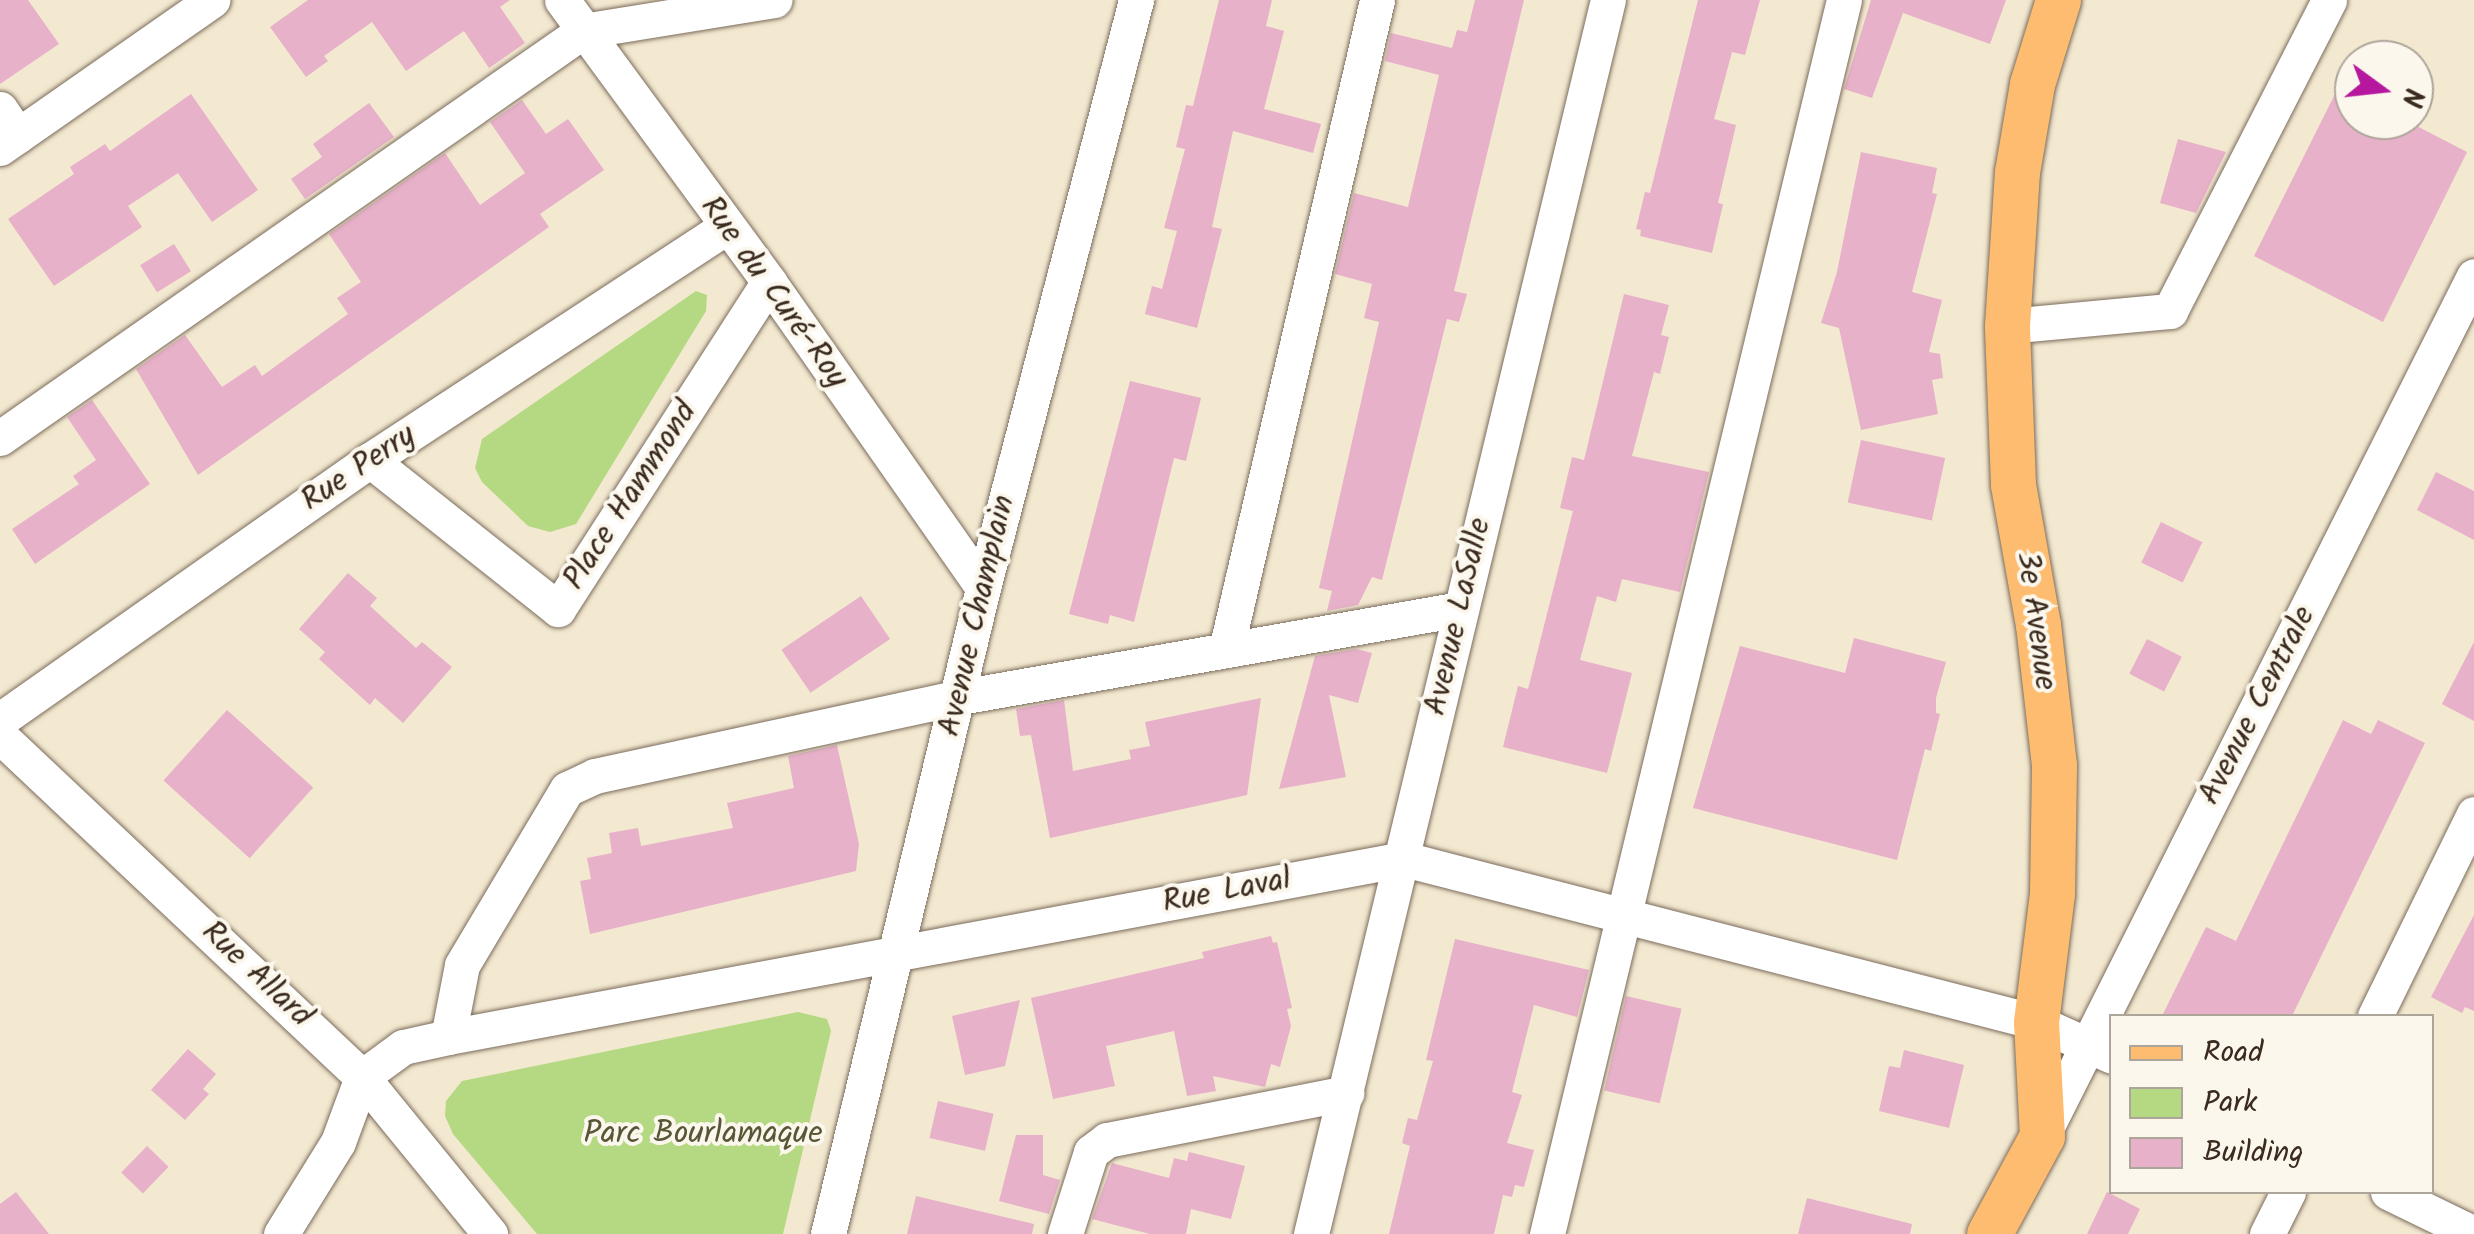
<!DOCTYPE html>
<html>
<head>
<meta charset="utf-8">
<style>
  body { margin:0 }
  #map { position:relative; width:2474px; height:1234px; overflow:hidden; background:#f3e8d0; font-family:Kalam,sans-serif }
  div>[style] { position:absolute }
  .green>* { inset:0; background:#b4d982 }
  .building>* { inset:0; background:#e7b1c9; transform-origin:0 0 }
  .roads { filter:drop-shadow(0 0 2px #7b6c5c) drop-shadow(0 0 2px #7b6c5c) }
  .minor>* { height:35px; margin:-17.5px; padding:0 17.5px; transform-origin:17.5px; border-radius:17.5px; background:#fff }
  .major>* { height:45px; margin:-22.5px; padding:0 22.5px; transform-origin:22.5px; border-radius:22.5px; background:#fdbc6f }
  span { translate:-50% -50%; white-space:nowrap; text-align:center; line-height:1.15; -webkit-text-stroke:8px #fbf7ec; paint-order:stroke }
  .street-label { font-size:32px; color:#3b2a1e }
  .park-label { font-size:32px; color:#595637 }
  .legend { position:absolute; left:2109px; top:1014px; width:325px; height:180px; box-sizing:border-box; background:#fbf7ec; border:2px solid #aea59a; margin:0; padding:12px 18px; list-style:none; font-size:30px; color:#3b2a1e }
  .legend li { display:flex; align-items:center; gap:20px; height:50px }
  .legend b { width:50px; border:2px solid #aea59a }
  .north { position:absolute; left:2334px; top:40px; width:100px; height:100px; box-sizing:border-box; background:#fbf7ec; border:2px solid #aea59a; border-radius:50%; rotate:105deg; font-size:28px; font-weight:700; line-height:40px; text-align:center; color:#3b2a1e }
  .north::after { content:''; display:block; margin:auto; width:35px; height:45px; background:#b5179e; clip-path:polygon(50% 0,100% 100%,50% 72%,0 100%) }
</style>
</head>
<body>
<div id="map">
  <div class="green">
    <div style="clip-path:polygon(696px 291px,707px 295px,706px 311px,576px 524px,550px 532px,528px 526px,482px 482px,475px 468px,482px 439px)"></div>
    <div style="clip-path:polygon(798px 1012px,827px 1019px,831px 1031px,783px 1234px,537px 1234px,453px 1134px,445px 1116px,446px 1101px,462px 1081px)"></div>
  </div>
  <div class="building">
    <div style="clip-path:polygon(0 0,28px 0,59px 44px,0 84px)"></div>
    <div style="clip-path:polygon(308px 0,510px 0,500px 7px,525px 43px,489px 68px,464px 31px,406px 71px,372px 22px,324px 56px,328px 61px,306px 77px,270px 27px)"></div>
    <div style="clip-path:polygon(1219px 0,1272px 0,1266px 26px,1284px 31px,1264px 109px,1321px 124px,1313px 153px,1233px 131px,1212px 227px,1222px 229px,1197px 328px,1145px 314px,1152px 286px,1162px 289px,1177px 231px,1164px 228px,1185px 149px,1176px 147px,1186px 105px,1193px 106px)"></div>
    <div style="clip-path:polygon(1475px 0,1524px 0,1454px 291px,1467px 294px,1459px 322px,1447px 319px,1382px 580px,1372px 577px,1358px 605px,1327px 611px,1332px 591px,1319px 588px,1379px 322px,1364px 318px,1372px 284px,1335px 274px,1354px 193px,1408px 207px,1439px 75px,1385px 61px,1391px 33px,1452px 48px,1457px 30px,1467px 32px)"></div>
    <div style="clip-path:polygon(1698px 0,1760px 0,1745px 55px,1732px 52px,1714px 119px,1736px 125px,1718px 203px,1723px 204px,1712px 253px,1640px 236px,1641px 230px,1636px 229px,1645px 192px,1650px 193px)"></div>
    <div style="clip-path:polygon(1871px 0,2006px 0,1990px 44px,1903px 13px,1872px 98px,1844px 89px)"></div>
    <div style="clip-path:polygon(2354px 56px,2354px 120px,2405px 120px,2467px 152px,2383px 322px,2254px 256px)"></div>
    <div style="clip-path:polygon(191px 94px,258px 190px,212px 222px,178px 173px,128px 206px,142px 227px,54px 286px,8px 219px,74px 174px,70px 167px,105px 144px,110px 151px)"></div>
    <div style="clip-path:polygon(522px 100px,546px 134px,568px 119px,604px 170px,540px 214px,549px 227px,198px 475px,136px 369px,185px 335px,222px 387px,255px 365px,262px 376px,348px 314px,337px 298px,361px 282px,329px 234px,445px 153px,480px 205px,525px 173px,490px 122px)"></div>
    <div style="clip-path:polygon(369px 103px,394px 137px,305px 199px,291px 179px,322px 157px,313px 144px)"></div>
    <div style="clip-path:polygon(2178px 139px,2226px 152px,2196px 213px,2160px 203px)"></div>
    <div style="clip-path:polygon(1861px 152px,1937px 168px,1932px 193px,1937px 194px,1912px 292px,1942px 300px,1929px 352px,1940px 354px,1943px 378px,1932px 380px,1938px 414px,1861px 430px,1839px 328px,1821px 323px,1837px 272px)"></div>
    <div style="left:174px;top:244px;width:32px;height:40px;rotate:58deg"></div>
    <div style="clip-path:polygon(1624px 294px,1669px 305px,1661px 335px,1669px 337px,1660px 374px,1654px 372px,1632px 456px,1709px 472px,1680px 592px,1622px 579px,1616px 602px,1597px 596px,1580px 660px,1632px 673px,1607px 773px,1503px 747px,1518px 686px,1528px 689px,1573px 511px,1560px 508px,1572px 457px,1584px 460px)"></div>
    <div style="clip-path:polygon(1130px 381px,1201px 398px,1186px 461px,1174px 458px,1134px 622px,1110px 615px,1108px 624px,1069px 614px)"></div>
    <div style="clip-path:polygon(92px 400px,150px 484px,35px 564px,12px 529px,79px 484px,73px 476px,96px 460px,67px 417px)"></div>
    <div style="left:1861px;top:440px;width:86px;height:64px;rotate:12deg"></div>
    <div style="clip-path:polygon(2436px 472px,2474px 491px,2474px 540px,2417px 510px)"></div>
    <div style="left:2161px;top:522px;width:46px;height:45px;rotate:26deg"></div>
    <div style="clip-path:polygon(348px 573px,377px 598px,370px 606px,416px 648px,422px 642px,452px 667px,403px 723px,375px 698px,370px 705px,319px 659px,325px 652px,299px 629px)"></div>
    <div style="left:861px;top:596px;width:52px;height:96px;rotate:56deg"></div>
    <div style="clip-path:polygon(1854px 638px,1946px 662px,1936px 698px,1936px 713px,1940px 714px,1931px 751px,1925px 749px,1897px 860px,1693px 808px,1740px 646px,1845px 673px)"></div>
    <div style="left:2147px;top:639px;width:39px;height:39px;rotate:27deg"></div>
    <div style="clip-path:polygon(2474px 642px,2474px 721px,2442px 704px)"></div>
    <div style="clip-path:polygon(1356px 649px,1372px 653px,1358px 703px,1329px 695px,1346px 777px,1279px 789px,1315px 656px)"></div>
    <div style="clip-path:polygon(1261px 698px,1247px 795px,1050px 838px,1031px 735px,1020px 736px,1016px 709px,1064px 700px,1073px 771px,1131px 759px,1129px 750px,1150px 746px,1145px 722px)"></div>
    <div style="left:227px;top:710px;width:116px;height:95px;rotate:42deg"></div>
    <div style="clip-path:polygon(2343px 720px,2371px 734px,2378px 720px,2425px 743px,2292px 1016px,2162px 1016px,2206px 927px,2236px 941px)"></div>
    <div style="clip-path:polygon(837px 745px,859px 844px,856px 871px,590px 934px,580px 881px,591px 879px,587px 858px,612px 853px,609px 833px,638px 828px,641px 846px,733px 828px,727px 803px,794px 788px,788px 756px)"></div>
    <div style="clip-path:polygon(2474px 915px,2474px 1011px,2465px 1007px,2462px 1013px,2431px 997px)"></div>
    <div style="clip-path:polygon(1271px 936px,1273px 943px,1277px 942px,1292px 1008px,1287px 1009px,1291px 1026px,1280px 1067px,1271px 1064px,1265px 1087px,1213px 1076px,1216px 1091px,1187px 1096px,1174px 1031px,1106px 1046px,1115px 1086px,1053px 1099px,1031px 998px,1204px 958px,1202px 952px)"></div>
    <div style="clip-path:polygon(1455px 939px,1589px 970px,1577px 1017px,1534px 1005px,1512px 1092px,1522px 1095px,1507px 1143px,1534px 1150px,1524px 1187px,1515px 1185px,1512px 1197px,1503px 1195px,1494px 1234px,1389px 1234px,1410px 1146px,1402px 1143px,1408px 1118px,1417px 1120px,1433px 1061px,1426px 1060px)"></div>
    <div style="left:1626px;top:996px;width:57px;height:97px;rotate:13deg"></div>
    <div style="clip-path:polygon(1020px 1000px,1005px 1066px,965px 1075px,952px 1016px)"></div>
    <div style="clip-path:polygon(188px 1049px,216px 1074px,203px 1089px,209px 1094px,185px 1120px,151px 1090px)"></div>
    <div style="clip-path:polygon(1904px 1050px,1964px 1065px,1949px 1128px,1879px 1111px,1889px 1066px,1900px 1068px)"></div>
    <div style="left:938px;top:1101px;width:57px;height:38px;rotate:13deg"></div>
    <div style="clip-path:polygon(1016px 1135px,1043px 1135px,1043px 1175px,1060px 1180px,1049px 1214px,999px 1201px)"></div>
    <div style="left:147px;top:1146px;width:30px;height:37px;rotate:44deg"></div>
    <div style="clip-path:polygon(1189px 1152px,1245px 1166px,1231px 1219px,1191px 1209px,1186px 1234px,1150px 1234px,1092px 1219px,1112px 1163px,1169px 1178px,1174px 1158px,1187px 1161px)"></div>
    <div style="clip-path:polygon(16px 1192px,49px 1234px,0 1234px,0 1204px)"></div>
    <div style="clip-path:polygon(2107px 1192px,2140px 1209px,2128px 1234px,2087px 1234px)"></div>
    <div style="clip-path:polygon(916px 1196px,1034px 1224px,1032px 1234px,907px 1234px)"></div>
    <div style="clip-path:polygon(1807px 1198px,1912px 1224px,1910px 1234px,1798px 1234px)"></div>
  </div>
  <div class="roads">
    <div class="minor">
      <div style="left:562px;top:0;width:350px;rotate:53.7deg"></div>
      <div style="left:769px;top:282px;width:373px;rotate:55deg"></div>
      <div style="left:0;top:109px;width:32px;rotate:56deg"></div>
      <div style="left:0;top:148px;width:259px;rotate:-34.9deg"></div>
      <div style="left:2007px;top:326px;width:164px;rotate:-5.3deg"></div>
      <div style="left:2170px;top:311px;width:349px;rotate:-62.9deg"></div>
      <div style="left:0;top:438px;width:711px;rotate:-34.92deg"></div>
      <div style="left:583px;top:31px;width:194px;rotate:-9.2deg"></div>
      <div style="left:370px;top:460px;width:240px;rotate:38.4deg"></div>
      <div style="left:558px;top:609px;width:389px;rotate:-57.2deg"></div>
      <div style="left:1226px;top:650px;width:667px;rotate:-76.92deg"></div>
      <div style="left:0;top:720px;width:452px;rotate:-35.1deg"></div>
      <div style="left:370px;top:460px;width:424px;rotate:-33.2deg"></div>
      <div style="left:0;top:736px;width:497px;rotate:43.3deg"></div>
      <div style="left:362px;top:1077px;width:203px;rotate:50.8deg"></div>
      <div style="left:2375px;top:1016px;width:225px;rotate:-63.9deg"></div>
      <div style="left:448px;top:1037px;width:73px;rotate:-79deg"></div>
      <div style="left:462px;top:965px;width:205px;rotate:-59.2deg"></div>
      <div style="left:567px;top:789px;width:31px;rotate:-25deg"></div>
      <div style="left:595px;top:776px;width:373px;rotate:-12.2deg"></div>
      <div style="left:960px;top:697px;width:508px;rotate:-9.98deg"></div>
      <div style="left:362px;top:1077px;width:51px;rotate:-36.2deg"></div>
      <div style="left:403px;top:1047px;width:46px;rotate:-12.5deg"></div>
      <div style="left:448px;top:1037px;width:972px;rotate:-10.55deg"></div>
      <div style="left:1404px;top:859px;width:653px;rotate:14.46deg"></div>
      <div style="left:2036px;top:1022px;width:83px;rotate:24.1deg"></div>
      <div style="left:2042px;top:1136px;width:962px;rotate:-63.33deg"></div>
      <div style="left:2388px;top:1192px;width:96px;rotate:26deg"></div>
      <div style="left:281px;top:1234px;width:108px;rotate:-58.2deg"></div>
      <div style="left:338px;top:1142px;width:69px;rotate:-69.7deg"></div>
      <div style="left:828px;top:1234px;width:664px;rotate:-76.51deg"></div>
      <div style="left:983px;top:588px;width:608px;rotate:-75.41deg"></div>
      <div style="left:1065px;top:1234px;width:86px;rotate:-72.4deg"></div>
      <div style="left:1091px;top:1152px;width:20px;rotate:-37deg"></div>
      <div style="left:1107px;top:1140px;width:244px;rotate:-11.1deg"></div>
      <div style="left:1311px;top:1234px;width:1269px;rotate:-76.47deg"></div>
      <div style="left:1547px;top:1234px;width:1269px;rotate:-76.47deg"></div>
      <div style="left:2267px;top:1234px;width:47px;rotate:-63.4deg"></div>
    </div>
    <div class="major">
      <div style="left:1989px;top:1234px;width:111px;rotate:-61.6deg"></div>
      <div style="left:2042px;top:1136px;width:114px;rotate:-93deg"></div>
      <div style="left:2036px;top:1022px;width:129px;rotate:-82.9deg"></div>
      <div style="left:2052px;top:894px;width:129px;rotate:-89.1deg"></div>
      <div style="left:2054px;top:765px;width:141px;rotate:-96.5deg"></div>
      <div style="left:2038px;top:625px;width:143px;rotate:-100.1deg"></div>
      <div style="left:2013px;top:484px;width:158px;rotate:-92.2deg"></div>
      <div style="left:2007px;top:326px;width:154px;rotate:-86.3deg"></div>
      <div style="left:2017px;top:172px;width:89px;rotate:-80.3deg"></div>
      <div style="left:2032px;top:84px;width:88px;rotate:-72.8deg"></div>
    </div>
  </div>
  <div class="street-label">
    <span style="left:773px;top:293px;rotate:54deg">Rue du Curé-Roy</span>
    <span style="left:359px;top:469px;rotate:-34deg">Rue Perry</span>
    <span style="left:631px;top:496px;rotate:-57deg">Place Hammond</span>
    <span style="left:978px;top:616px;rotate:-77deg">Avenue Champlain</span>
    <span style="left:1459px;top:617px;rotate:-77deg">Avenue LaSalle</span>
    <span style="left:2035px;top:621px;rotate:82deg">3e Avenue</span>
    <span style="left:2258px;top:706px;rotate:-63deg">Avenue Centrale</span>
    <span style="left:1227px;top:892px;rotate:-11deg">Rue Laval</span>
    <span style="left:256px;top:975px;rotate:43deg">Rue Allard</span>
  </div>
  <div class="park-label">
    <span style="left:703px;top:1134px">Parc Bourlamaque</span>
  </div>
  <ul class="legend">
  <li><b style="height:12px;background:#fdbc6f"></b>Road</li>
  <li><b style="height:28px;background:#b4d982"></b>Park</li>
  <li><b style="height:28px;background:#e7b1c9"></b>Building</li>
  </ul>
  <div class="north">N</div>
</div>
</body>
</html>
